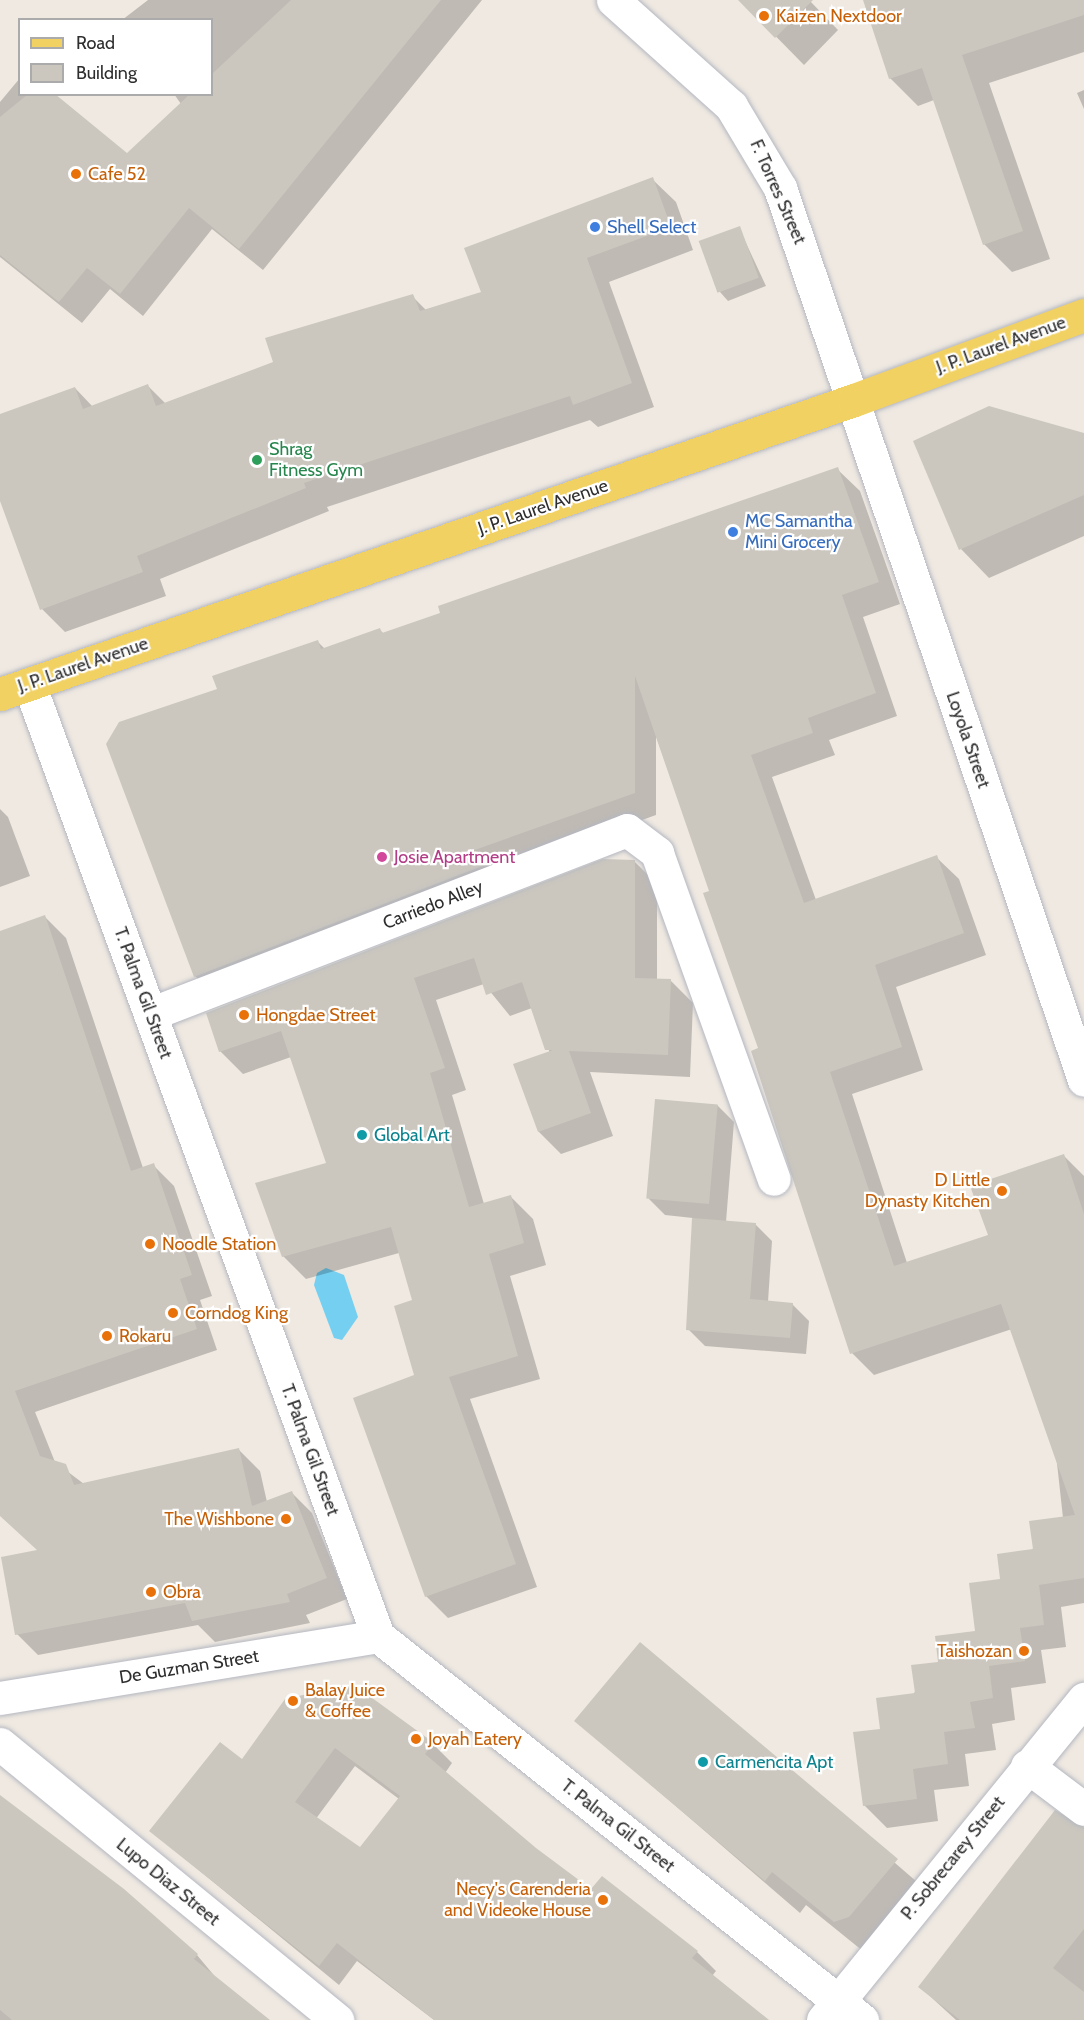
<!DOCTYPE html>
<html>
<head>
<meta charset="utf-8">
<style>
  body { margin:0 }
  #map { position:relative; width:1084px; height:2020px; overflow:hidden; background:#efe9e1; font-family:Cabin,sans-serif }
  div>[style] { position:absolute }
  .water>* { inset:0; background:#75cff0 }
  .shadow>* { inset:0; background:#0003 }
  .building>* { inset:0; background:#cbc7bf; transform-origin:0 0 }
  .roads { filter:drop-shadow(0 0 2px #b4b7c1) drop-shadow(0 0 2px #b4b7c1) }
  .street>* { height:33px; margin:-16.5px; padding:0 16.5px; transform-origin:16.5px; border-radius:16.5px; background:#fff }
  .secondary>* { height:33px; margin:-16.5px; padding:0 16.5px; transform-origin:16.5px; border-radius:16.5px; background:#fff }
  .primary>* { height:33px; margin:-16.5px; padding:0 16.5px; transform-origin:16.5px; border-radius:16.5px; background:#f2d163 }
  .dots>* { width:16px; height:16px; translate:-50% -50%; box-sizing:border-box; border:3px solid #fff; border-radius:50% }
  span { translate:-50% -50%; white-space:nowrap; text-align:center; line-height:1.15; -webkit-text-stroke:4.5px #fff; paint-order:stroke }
  .food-label { font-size:18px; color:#c56008 }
  .left { translate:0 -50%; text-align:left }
  .right { translate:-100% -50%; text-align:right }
  .street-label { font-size:18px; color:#2e2e2e }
  .shop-label { font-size:18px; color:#366cbe }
  .leisure-label { font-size:18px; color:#27864d }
  .hotel-label { font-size:18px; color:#b23c85 }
  .culture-label { font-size:18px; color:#0d838f }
  .legend { position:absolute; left:18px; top:18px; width:195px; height:78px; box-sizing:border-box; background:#fff; border:2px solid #ababab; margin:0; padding:8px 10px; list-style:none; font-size:18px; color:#2e2e2e }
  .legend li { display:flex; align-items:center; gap:12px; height:30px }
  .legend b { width:30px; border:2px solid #ababab }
</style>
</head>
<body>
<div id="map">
  <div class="water">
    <div style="clip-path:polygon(326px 1268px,344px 1275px,358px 1317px,342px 1340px,334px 1338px,314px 1285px,317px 1273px)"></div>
  </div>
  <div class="shadow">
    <div style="clip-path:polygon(148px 0,482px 0,263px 270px,212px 229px,143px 316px,110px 289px,82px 323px,0 257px,0 102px,20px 78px,20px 94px,52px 94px,127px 155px,181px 104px,174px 94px,212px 94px,212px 20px,122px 20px)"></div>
    <div style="clip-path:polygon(740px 0,809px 0,838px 30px,804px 65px)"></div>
    <div style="clip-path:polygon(865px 0,1084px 0,1084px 52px,989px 83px,1050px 259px,1012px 272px,984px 244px,934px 100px,918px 106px,890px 78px)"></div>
    <div style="clip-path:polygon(1084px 90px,1084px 109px,1077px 93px)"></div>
    <div style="clip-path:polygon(652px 179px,676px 202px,693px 250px,609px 282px,654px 407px,598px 427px,590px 420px,327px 507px,329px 511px,160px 579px,166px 596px,65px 632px,42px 609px,0 496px,0 416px,75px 388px,93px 407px,148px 386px,166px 404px,274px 363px,412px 296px,427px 311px,483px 293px)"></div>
    <div style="clip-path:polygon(739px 228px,766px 286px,728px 301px,720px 292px)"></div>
    <div style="clip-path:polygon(1084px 434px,1084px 536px,989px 578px,961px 549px)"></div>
    <div style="clip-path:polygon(837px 469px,860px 491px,900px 604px,863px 617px,897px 716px,829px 740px,835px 755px,772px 777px,816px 900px,936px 857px,959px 879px,986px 955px,896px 987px,923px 1070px,852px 1094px,907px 1263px,990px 1236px,1063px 1155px,1084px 1176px,1084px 1603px,1061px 1607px,1066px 1647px,1041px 1650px,1046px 1683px,1011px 1688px,1015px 1720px,992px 1724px,996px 1750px,965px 1754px,969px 1786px,934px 1790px,938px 1821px,887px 1828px,864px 1805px,882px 1730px,940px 1663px,977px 1632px,1002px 1580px,1063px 1518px,1056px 1454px,1012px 1329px,874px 1375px,852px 1353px,711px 892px,656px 736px,656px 815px,508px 868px,218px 998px,195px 976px,219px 690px,317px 641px,325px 649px,380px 630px,384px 634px)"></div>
    <div style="clip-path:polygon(0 809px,8px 817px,30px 876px,0 887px)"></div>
    <div style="clip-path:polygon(634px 861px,657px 884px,657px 980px,671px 981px,693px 1003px,690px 1077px,590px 1072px,613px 1136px,561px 1154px,539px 1132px,550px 1053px,532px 1008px,510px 1016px,484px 984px,436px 1000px,466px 1090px,452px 1095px,484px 1204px,510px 1196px,533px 1219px,546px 1265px,510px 1276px,540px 1379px,470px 1399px,537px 1587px,448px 1618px,426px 1596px,414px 1301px,399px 1253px,306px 1279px,283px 1256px,328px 1164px,291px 1057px,243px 1074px,220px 1051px)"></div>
    <div style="clip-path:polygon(45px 917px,66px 938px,143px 1168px,153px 1165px,174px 1186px,212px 1296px,200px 1300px,217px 1350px,35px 1412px,55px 1462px,84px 1484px,239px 1450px,260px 1471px,267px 1502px,291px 1492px,312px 1513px,347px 1599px,306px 1615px,310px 1623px,215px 1642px,198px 1625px,38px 1655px,17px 1634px,39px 1551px,0 1514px,0 932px)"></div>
    <div style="clip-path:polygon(717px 1105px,734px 1122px,726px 1222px,756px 1225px,772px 1241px,768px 1302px,792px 1304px,809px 1321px,806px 1354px,705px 1346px,688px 1329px,693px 1218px,665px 1215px,649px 1199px)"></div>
    <div style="clip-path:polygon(641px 1644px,931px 1894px,869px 1956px,806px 1905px,800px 1913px,577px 1721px)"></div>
    <div style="clip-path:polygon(evenodd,286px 1700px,433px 1744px,452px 1763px,445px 1773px,535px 1850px,592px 1891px,697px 1952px,716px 1971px,712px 1976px,765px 2020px,434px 2020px,357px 1961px,339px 1985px,151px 1831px,242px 1761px,286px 1700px,355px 1766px,399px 1799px,360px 1849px,315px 1820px,355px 1766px)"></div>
    <div style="clip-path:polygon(0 1797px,197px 1955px,217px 1979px,268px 2020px,0 2020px)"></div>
    <div style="clip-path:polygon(1084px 1828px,1084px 2020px,956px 2020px,920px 1987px)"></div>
  </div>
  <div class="building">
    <div style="clip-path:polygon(291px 0,441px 0,239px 249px,189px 208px,120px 294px,87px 268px,59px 302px,0 255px,0 117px,28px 94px,55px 94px,127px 153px,190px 94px,212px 94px,212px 74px)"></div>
    <div style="clip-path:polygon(738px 0,813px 0,775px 38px)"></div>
    <div style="clip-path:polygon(863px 0,1084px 0,1084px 15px,962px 55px,1023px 231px,983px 245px,922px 68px,889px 79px)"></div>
    <div style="clip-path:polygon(653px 177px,671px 227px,587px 258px,632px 383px,573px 405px,570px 396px,304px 483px,306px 488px,137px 556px,143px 572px,40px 610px,0 501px,0 414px,75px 387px,83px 409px,148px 384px,156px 406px,273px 362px,265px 338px,413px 294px,420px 311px,481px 292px,464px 248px)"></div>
    <div style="left:740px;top:226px;width:55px;height:44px;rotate:70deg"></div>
    <div style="clip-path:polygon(989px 406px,1084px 433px,1084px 495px,959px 550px,913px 441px)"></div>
    <div style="clip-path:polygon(838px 467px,879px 582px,842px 595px,876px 693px,808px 718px,813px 733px,751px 755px,804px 903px,937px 855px,964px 933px,875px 965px,902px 1047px,830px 1072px,894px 1266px,988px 1235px,970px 1186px,1064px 1154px,1084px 1214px,1084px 1578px,1039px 1585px,1044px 1625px,1020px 1628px,1025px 1661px,989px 1666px,993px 1698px,970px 1702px,975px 1728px,944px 1732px,948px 1764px,913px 1769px,917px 1799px,863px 1806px,853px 1732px,880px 1729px,876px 1698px,915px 1693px,911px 1665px,938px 1662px,935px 1636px,975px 1631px,969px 1583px,1000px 1579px,997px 1554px,1033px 1549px,1029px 1521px,1075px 1515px,1001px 1304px,850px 1354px,751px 1051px,758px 1048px,703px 893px,709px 891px,635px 676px,635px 793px,452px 858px,501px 859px,194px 977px,106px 744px,119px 722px,217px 689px,212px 676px,318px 640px,321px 649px,380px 628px,382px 633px,440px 613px,438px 606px)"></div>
    <div style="clip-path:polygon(603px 859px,635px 860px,635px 978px,671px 979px,668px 1055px,569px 1051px,591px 1113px,538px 1132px,513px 1064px,553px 1050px,545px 1050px,522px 982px,486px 995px,474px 958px,414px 978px,445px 1068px,430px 1073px,469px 1207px,511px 1195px,524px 1243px,489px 1254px,518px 1356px,449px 1377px,516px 1564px,425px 1597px,353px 1398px,414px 1375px,394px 1306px,412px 1300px,391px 1227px,282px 1257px,255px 1183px,326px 1163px,281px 1031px,219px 1052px,206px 1013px)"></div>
    <div style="clip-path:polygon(45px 915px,131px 1171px,154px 1163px,192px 1275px,180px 1279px,197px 1329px,15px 1391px,40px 1456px,66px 1464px,74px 1485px,239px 1448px,252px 1506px,292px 1491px,327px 1578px,287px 1594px,290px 1602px,192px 1621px,185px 1603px,15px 1635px,1px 1557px,37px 1550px,0 1516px,0 931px)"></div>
    <div style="left:655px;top:1099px;width:63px;height:100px;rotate:5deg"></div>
    <div style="clip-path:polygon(692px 1218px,756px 1223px,750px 1299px,793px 1303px,790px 1338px,686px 1330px)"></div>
    <div style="clip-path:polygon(640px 1642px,898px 1859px,849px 1917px,834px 1922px,772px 1872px,765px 1881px,574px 1721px)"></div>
    <div style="clip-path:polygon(evenodd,353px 1684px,434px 1743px,425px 1754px,536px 1848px,591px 1889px,602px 1876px,698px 1951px,692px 1958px,769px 2020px,434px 2020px,337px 1943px,319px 1966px,149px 1831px,220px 1742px,242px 1759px,285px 1699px,353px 1684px,335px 1748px,400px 1796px,360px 1847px,295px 1802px,335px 1748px)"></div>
    <div style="clip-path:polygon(0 1795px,124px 1889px,198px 1954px,194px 1959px,270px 2020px,12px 2020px,0 2010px)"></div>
    <div style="clip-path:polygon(1055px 1810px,1084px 1827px,1084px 1929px,1053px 1968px,1084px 1992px,1084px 2020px,960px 2020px,918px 1987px)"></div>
  </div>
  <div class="roads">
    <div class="street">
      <div style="left:29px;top:684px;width:1014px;rotate:69.87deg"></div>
      <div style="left:378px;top:1636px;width:618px;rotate:38.43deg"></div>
      <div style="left:150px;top:1014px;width:511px;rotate:-21.09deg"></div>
      <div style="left:627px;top:830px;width:38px;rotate:37deg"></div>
      <div style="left:657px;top:853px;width:346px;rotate:70.3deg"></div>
      <div style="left:0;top:1698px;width:383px;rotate:-9.3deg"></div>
      <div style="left:0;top:1744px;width:436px;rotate:39.3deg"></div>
      <div style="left:1027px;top:1766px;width:71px;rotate:37deg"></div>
    </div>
    <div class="secondary">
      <div style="left:613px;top:0;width:159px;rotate:41.9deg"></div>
      <div style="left:731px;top:106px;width:96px;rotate:59.1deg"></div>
      <div style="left:780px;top:188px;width:942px;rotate:71.18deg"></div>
      <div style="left:823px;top:2020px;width:414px;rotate:-50.9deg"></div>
    </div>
    <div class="primary">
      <div style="left:0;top:694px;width:903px;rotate:-19deg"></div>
      <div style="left:854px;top:400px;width:245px;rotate:-20.3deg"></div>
    </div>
  </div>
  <div class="dots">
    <div style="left:764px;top:16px;background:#e8710a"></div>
    <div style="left:76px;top:174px;background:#e8710a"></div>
    <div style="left:595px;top:227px;background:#3f7fe0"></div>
    <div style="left:257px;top:460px;background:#2e9e5b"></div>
    <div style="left:733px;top:532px;background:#3f7fe0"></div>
    <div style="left:382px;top:857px;background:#d1479c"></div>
    <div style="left:244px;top:1015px;background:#e8710a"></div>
    <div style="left:362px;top:1135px;background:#0f9aa8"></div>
    <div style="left:1002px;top:1191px;background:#e8710a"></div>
    <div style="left:150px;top:1244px;background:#e8710a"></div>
    <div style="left:173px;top:1313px;background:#e8710a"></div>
    <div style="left:107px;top:1336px;background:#e8710a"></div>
    <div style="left:286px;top:1519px;background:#e8710a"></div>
    <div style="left:151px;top:1592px;background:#e8710a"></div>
    <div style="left:1024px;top:1651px;background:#e8710a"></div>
    <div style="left:293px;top:1701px;background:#e8710a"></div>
    <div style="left:416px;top:1739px;background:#e8710a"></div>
    <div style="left:703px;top:1762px;background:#0f9aa8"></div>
    <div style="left:603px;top:1900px;background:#e8710a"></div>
  </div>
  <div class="food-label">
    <span class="left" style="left:776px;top:16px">Kaizen Nextdoor</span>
    <span class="left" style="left:88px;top:174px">Cafe 52</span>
    <span class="left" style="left:256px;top:1015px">Hongdae Street</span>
    <span class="right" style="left:990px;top:1191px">D Little<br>Dynasty Kitchen</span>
    <span class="left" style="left:162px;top:1244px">Noodle Station</span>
    <span class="left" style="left:185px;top:1313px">Corndog King</span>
    <span class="left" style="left:119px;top:1336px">Rokaru</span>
    <span class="right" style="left:274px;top:1519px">The Wishbone</span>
    <span class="left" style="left:163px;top:1592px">Obra</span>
    <span class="right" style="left:1012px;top:1651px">Taishozan</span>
    <span class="left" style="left:305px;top:1701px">Balay Juice<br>&amp; Coffee</span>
    <span class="left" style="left:428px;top:1739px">Joyah Eatery</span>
    <span class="right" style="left:591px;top:1900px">Necy's Carenderia<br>and Videoke House</span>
  </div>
  <div class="street-label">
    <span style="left:778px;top:192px;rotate:66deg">F. Torres Street</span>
    <span style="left:1001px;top:345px;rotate:-20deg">J. P. Laurel Avenue</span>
    <span style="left:543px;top:507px;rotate:-19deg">J. P. Laurel Avenue</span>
    <span style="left:83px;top:665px;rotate:-19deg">J. P. Laurel Avenue</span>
    <span style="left:968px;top:740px;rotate:71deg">Loyola Street</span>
    <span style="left:433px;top:905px;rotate:-21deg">Carriedo Alley</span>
    <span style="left:143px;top:993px;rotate:70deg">T. Palma Gil Street</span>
    <span style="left:310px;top:1450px;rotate:70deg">T. Palma Gil Street</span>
    <span style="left:189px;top:1667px;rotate:-9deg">De Guzman Street</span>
    <span style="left:618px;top:1826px;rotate:38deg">T. Palma Gil Street</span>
    <span style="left:953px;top:1858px;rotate:-51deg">P. Sobrecarey Street</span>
    <span style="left:168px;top:1882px;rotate:39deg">Lupo Diaz Street</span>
  </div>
  <div class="shop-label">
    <span class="left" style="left:607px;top:227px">Shell Select</span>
    <span class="left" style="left:745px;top:532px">MC Samantha<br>Mini Grocery</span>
  </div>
  <div class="leisure-label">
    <span class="left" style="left:269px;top:460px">Shrag<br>Fitness Gym</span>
  </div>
  <div class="hotel-label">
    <span class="left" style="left:394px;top:857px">Josie Apartment</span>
  </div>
  <div class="culture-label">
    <span class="left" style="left:374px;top:1135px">Global Art</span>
    <span class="left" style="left:715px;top:1762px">Carmencita Apt</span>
  </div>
  <ul class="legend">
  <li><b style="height:8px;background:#f2d163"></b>Road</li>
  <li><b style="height:16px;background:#cbc7bf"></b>Building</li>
  </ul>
</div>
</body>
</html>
